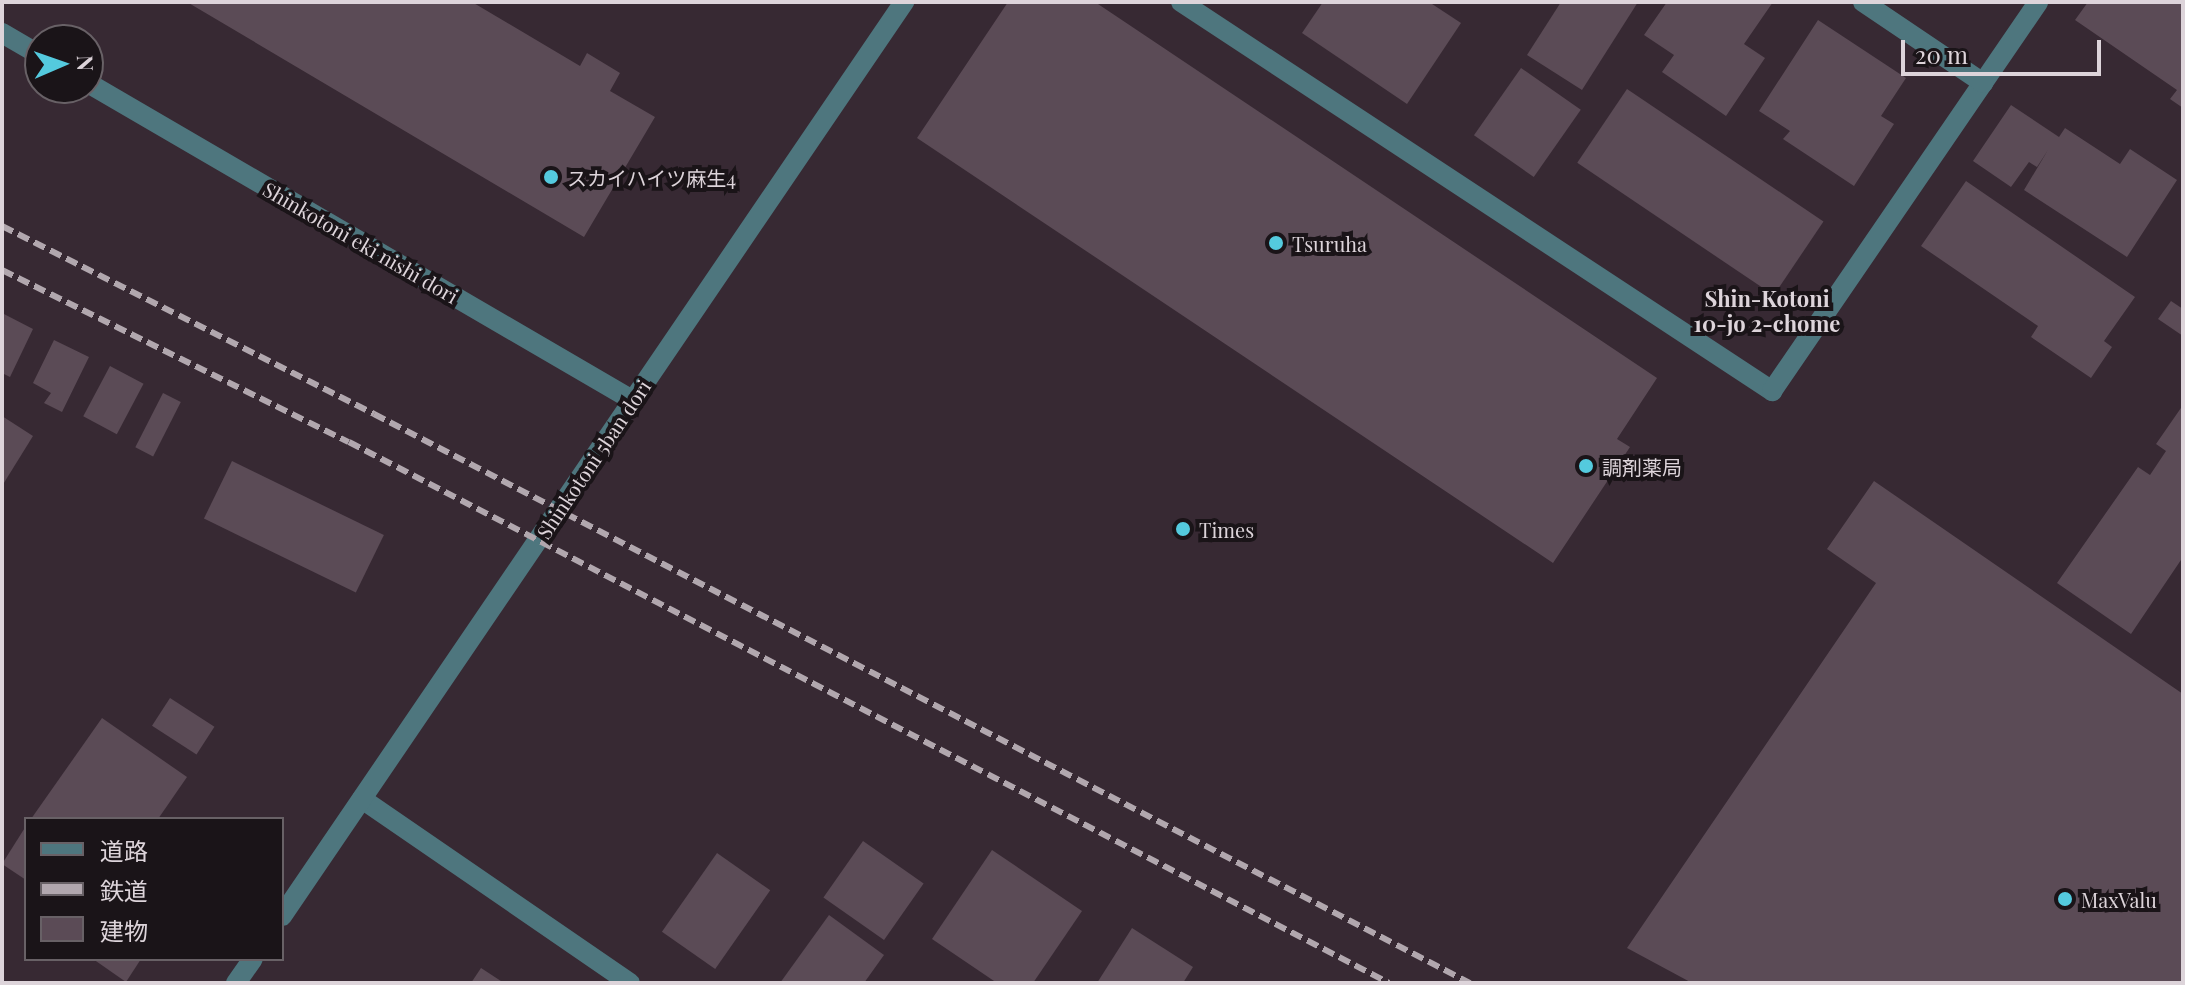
<!DOCTYPE html>
<html>
<head>
<meta charset="utf-8">
<style>
  body { margin:0 }
  #map { position:relative; width:2185px; height:985px; overflow:hidden; background:#372933; font-family:"Playfair Display","Noto Sans JP",serif }
  div>[style] { position:absolute }
  .building>* { inset:0; background:#5b4b56; transform-origin:0 0 }
  .minor>* { height:20px; margin:-10px; padding:0 10px; transform-origin:10px; border-radius:10px; background:#4e767e }
  .rail>* { height:6px; margin-top:-3px; transform-origin:0; background:repeating-linear-gradient(90deg,#b1a7ae 0 12px,transparent 0 18px) }
  .dots>* { width:22px; height:22px; translate:-50% -50%; box-sizing:border-box; border:4px solid #1a1418; border-radius:50% }
  span { translate:-50% -50%; white-space:nowrap; text-align:center; line-height:1.15; -webkit-text-stroke:8px #1a1418; paint-order:stroke }
  .poi-label { font-size:20px; color:#ddd4da }
  .left { translate:0 -50%; text-align:left }
  .street-label { font-size:20px; color:#ddd4da }
  .neighbourhood-label { font-size:22px; color:#ddd4da; font-weight:700 }
  .frame { position:absolute; inset:0; border:4px solid #ddd4da; pointer-events:none }
  .legend { position:absolute; left:24px; top:817px; width:260px; height:144px; box-sizing:border-box; background:#1a1418; border:2px solid #686166; margin:0; padding:10px 14px; list-style:none; font-size:24px; color:#ddd4da }
  .legend li { display:flex; align-items:center; gap:16px; height:40px }
  .legend b { width:40px; border:2px solid #686166 }
  .north { position:absolute; left:24px; top:24px; width:80px; height:80px; box-sizing:border-box; background:#1a1418; border:2px solid #686166; border-radius:50%; rotate:88deg; font-size:22px; font-weight:700; line-height:32px; text-align:center; color:#ddd4da }
  .north::after { content:''; display:block; margin:auto; width:28px; height:36px; background:#54cade; clip-path:polygon(50% 0,100% 100%,50% 72%,0 100%) }
  .scale { position:absolute; left:1901px; top:40px; width:200px; height:36px; box-sizing:border-box; border:4px solid #ddd4da; border-top:0; padding-left:10px; font-size:24px; line-height:28px; white-space:nowrap; color:#ddd4da; -webkit-text-stroke:6px #1a1418; paint-order:stroke }
</style>
</head>
<body>
<div id="map">
  <div class="building">
    <div style="clip-path:polygon(187px 2px,472px 2px,580px 66px,587px 53px,620px 73px,610px 91px,655px 117px,584px 237px)"></div>
    <div style="clip-path:polygon(1008px 2px,1095px 2px,1657px 378px,1617px 439px,1630px 447px,1553px 563px,917px 138px)"></div>
    <div style="clip-path:polygon(1323px 2px,1429px 2px,1461px 23px,1407px 104px,1302px 33px)"></div>
    <div style="clip-path:polygon(1561px 2px,1638px 2px,1582px 90px,1527px 55px)"></div>
    <div style="clip-path:polygon(1667px 2px,1773px 2px,1744px 44px,1765px 58px,1726px 116px,1662px 72px,1674px 55px,1644px 35px)"></div>
    <div style="clip-path:polygon(2088px 2px,2183px 2px,2183px 108px,2170px 99px,2177px 90px,2075px 20px)"></div>
    <div style="clip-path:polygon(1818px 20px,1906px 78px,1881px 116px,1894px 124px,1854px 186px,1783px 139px,1790px 131px,1759px 111px)"></div>
    <div style="left:1521px;top:68px;width:73px;height:82px;rotate:35deg"></div>
    <div style="left:1627px;top:89px;width:237px;height:89px;rotate:34deg"></div>
    <div style="clip-path:polygon(2011px 105px,2059px 137px,2065px 128px,2120px 164px,2130px 149px,2177px 180px,2127px 257px,2024px 190px,2048px 150px,2037px 167px,2029px 162px,2011px 187px,1973px 161px)"></div>
    <div style="clip-path:polygon(1966px 181px,2135px 297px,2104px 341px,2112px 347px,2091px 378px,2031px 337px,2038px 326px,1921px 246px)"></div>
    <div style="clip-path:polygon(2171px 301px,2183px 309px,2183px 336px,2158px 319px)"></div>
    <div style="clip-path:polygon(2px 313px,33px 329px,10px 377px,2px 373px)"></div>
    <div style="clip-path:polygon(54px 340px,89px 357px,62px 412px,44px 403px,51px 393px,33px 383px)"></div>
    <div style="left:110px;top:366px;width:38px;height:57px;rotate:28deg"></div>
    <div style="left:163px;top:393px;width:20px;height:61px;rotate:27deg"></div>
    <div style="clip-path:polygon(2183px 405px,2183px 557px,2131px 634px,2057px 583px,2138px 467px,2150px 475px,2166px 451px,2156px 444px)"></div>
    <div style="clip-path:polygon(2px 416px,33px 436px,2px 486px)"></div>
    <div style="left:232px;top:461px;width:169px;height:64px;rotate:26deg"></div>
    <div style="clip-path:polygon(1874px 481px,2183px 694px,2183px 983px,1692px 983px,1627px 948px,1876px 583px,1827px 549px)"></div>
    <div style="left:170px;top:698px;width:53px;height:33px;rotate:33deg"></div>
    <div style="clip-path:polygon(102px 718px,187px 777px,158px 819px,31px 819px)"></div>
    <div style="clip-path:polygon(26px 826px,26px 880px,2px 864px)"></div>
    <div style="left:863px;top:841px;width:74px;height:69px;rotate:35deg"></div>
    <div style="clip-path:polygon(992px 850px,1082px 911px,1033px 983px,997px 983px,932px 939px)"></div>
    <div style="left:717px;top:853px;width:65px;height:96px;rotate:35deg"></div>
    <div style="clip-path:polygon(829px 915px,884px 955px,864px 983px,780px 983px)"></div>
    <div style="clip-path:polygon(1132px 928px,1193px 967px,1183px 983px,1097px 983px)"></div>
    <div style="clip-path:polygon(93px 959px,141px 959px,126px 982px)"></div>
    <div style="clip-path:polygon(481px 968px,504px 983px,471px 983px)"></div>
  </div>
  <div class="minor">
    <div style="left:1181px;top:2px;width:708px;rotate:33.35deg"></div>
    <div style="left:1772px;top:391px;width:471px;rotate:-55.6deg"></div>
    <div style="left:1863px;top:2px;width:145px;rotate:34deg"></div>
    <div style="left:2px;top:33px;width:44px;rotate:30.1deg"></div>
    <div style="left:88px;top:83px;width:632px;rotate:30.22deg"></div>
    <div style="left:362px;top:799px;width:325px;rotate:34.5deg"></div>
    <div style="left:282px;top:916px;width:1106px;rotate:-55.76deg"></div>
    <div style="left:236px;top:983px;width:29px;rotate:-55deg"></div>
  </div>
  <div class="rail">
    <div style="left:2px;top:226px;width:417px;rotate:26.8deg"></div>
    <div style="left:374px;top:414px;width:1235px;rotate:27.44deg"></div>
    <div style="left:2px;top:270px;width:387px;rotate:26.4deg"></div>
    <div style="left:349px;top:442px;width:1172px;rotate:27.48deg"></div>
  </div>
  <div class="dots">
    <div style="left:551px;top:177px;background:#54cade"></div>
    <div style="left:1276px;top:243px;background:#54cade"></div>
    <div style="left:1586px;top:466px;background:#54cade"></div>
    <div style="left:1183px;top:529px;background:#54cade"></div>
    <div style="left:2065px;top:899px;background:#54cade"></div>
  </div>
  <div class="poi-label">
    <span class="left" style="left:567px;top:177px">スカイハイツ麻生4</span>
    <span class="left" style="left:1292px;top:243px">Tsuruha</span>
    <span class="left" style="left:1602px;top:466px">調剤薬局</span>
    <span class="left" style="left:1199px;top:529px">Times</span>
    <span class="left" style="left:2081px;top:899px">MaxValu</span>
  </div>
  <div class="street-label">
    <span style="left:361px;top:242px;rotate:30deg">Shinkotoni eki nishi dori</span>
    <span style="left:593px;top:459px;rotate:-56deg">Shinkotoni 5ban dori</span>
  </div>
  <div class="neighbourhood-label">
    <span style="left:1767px;top:311px">Shin-Kotoni<br>10-jo 2-chome</span>
  </div>
  <div class="frame"></div>
  <ul class="legend">
  <li><b style="height:10px;background:#4e767e"></b>道路</li>
  <li><b style="height:10px;background:#b1a7ae"></b>鉄道</li>
  <li><b style="height:22px;background:#5b4b56"></b>建物</li>
  </ul>
  <div class="north">N</div>
  <div class="scale">20 m</div>
</div>
</body>
</html>
